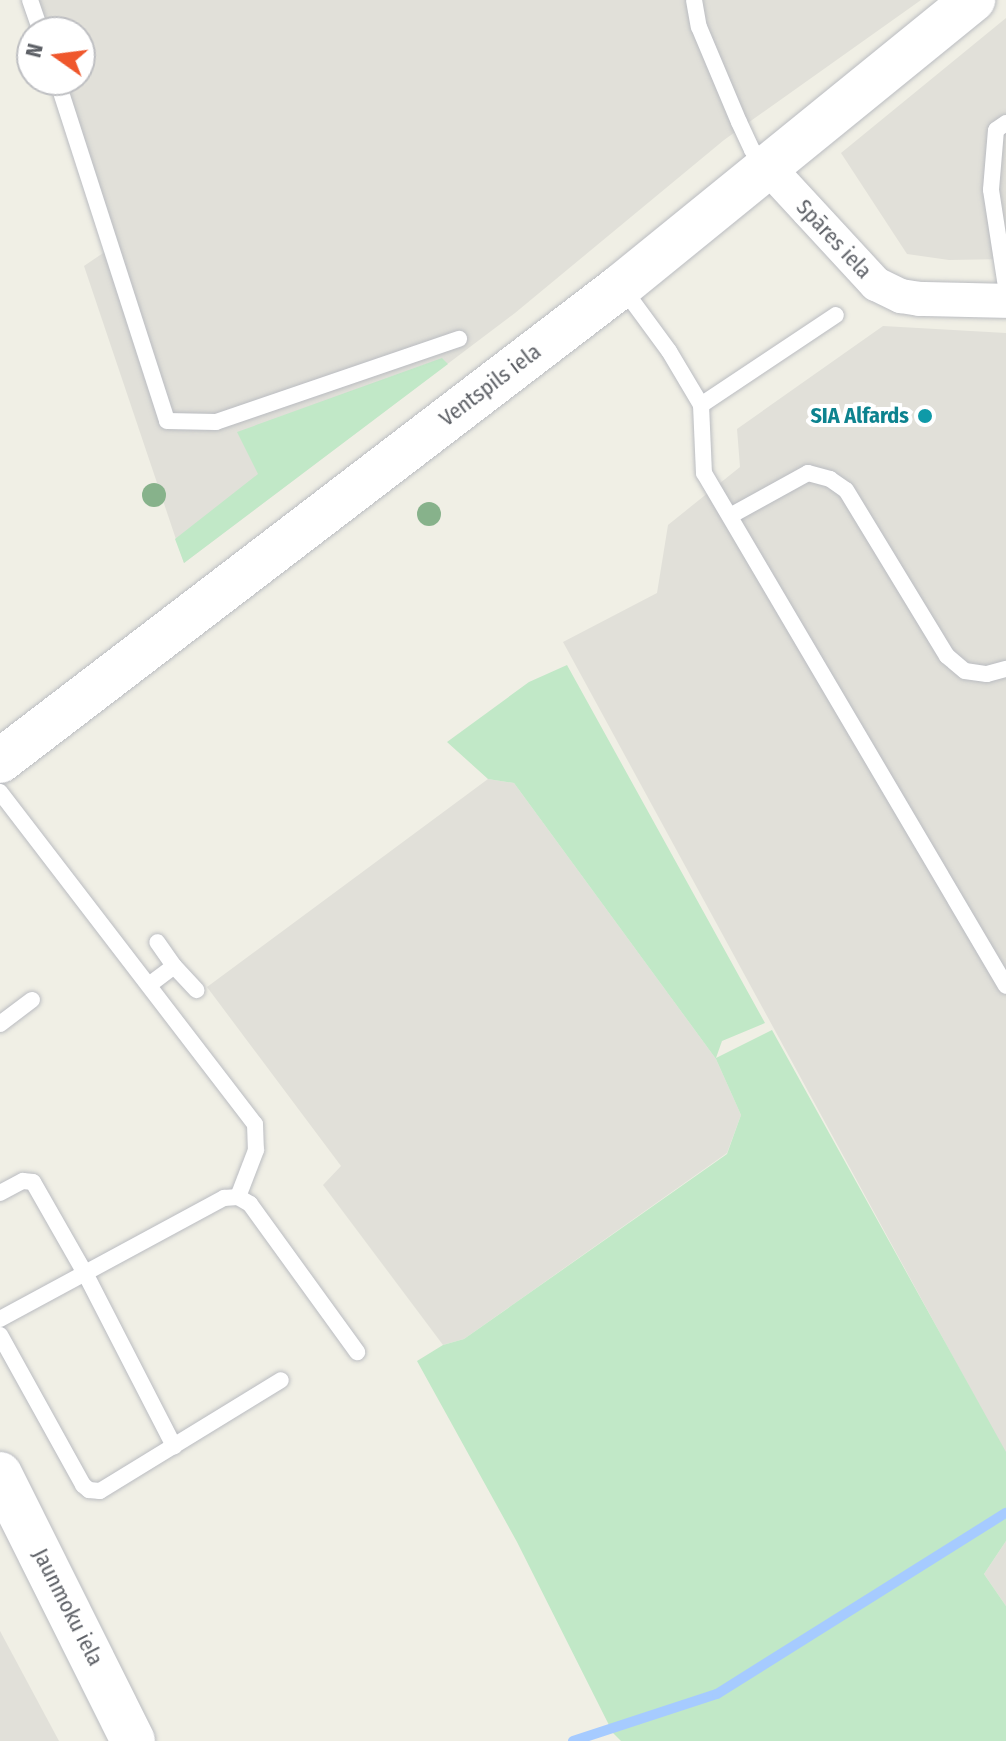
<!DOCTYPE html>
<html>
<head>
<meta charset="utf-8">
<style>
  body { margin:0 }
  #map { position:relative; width:1006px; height:1741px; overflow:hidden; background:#f0efe5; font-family:"Fira Sans Condensed",sans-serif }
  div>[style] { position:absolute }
  .industrial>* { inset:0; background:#e1e0d9 }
  .green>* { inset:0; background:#c1e8c7 }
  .stream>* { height:10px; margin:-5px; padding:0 5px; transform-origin:5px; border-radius:5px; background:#a6cbff }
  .roads { filter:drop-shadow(0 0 2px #babcc1) drop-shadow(0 0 2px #babcc1) }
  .lane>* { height:16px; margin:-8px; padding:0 8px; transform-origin:8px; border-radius:8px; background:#fff }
  .street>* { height:34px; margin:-17px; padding:0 17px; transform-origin:17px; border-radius:17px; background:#fff }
  .secondary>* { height:44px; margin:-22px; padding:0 22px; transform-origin:22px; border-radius:22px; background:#fff }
  .trees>* { width:24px; height:24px; margin:-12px; border-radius:50%; background:#87b28b }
  .dots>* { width:22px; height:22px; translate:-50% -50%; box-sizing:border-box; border:4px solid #fff; border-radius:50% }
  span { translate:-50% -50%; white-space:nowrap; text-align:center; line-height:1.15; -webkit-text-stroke:8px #fff; paint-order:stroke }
  .street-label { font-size:22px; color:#5d6066 }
  .culture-label { font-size:22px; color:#0d838f; font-weight:700 }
  .right { translate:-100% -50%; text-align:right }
  .north { position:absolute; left:16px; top:16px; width:80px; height:80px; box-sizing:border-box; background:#fff; border:2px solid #bebfc2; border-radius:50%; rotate:284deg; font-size:22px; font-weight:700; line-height:32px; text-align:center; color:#5d6066 }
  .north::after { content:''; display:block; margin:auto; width:28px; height:36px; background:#ef572c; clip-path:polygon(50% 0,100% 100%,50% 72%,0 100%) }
</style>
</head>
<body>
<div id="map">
  <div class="industrial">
    <div style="clip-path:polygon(21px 0,921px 0,724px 140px,515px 313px,184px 563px,84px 266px,106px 251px,48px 80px,80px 80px,80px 32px,32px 32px)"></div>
    <div style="clip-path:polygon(1006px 18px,1006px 259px,949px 260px,907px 254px,841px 153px)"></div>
    <div style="clip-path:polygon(883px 326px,1006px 333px,1006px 1454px,563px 642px,657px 593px,668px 525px,740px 467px,737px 429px)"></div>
    <div style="clip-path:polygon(488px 779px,514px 783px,716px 1059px,741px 1115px,727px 1153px,464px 1339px,443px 1345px,323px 1185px,341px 1166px,207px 987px)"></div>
    <div style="clip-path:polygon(1006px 1541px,1006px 1606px,984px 1574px)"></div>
    <div style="clip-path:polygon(0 1631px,59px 1741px,0 1741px)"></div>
  </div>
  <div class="green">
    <div style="clip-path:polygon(442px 358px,448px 364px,184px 563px,175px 539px,258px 474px,237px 432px)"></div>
    <div style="clip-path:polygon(567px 665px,765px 1023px,722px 1041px,716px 1058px,772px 1030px,1006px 1452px,1006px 1541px,984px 1574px,1006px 1606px,1006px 1741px,621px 1741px,613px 1733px,517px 1542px,417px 1361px,443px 1345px,464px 1339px,727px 1154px,741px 1115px,716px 1059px,514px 783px,488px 779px,447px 742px,529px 682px)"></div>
  </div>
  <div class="stream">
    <div style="left:573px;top:1741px;width:151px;rotate:-18.1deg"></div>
    <div style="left:717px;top:1694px;width:341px;rotate:-32.1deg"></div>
  </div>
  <div class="roads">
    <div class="lane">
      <div style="left:30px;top:0;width:34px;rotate:71deg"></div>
      <div style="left:694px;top:0;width:27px;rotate:80deg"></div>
      <div style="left:699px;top:27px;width:103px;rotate:67.2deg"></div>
      <div style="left:739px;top:122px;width:31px;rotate:65deg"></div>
      <div style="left:752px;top:150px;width:20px;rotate:45deg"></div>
      <div style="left:57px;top:80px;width:358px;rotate:72.1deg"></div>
      <div style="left:167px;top:421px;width:49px;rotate:1.2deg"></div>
      <div style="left:216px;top:422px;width:257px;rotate:-18.9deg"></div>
      <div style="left:1006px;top:123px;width:12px;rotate:145deg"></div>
      <div style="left:996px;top:130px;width:60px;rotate:94.8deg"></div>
      <div style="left:991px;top:190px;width:98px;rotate:81.2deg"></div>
      <div style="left:622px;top:287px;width:79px;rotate:53.7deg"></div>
      <div style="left:669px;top:351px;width:63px;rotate:59.3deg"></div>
      <div style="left:701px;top:405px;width:162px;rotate:-33.7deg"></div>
      <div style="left:701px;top:405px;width:68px;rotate:87.5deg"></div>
      <div style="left:704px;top:473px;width:595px;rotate:59.51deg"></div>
      <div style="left:730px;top:516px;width:89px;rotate:-28.9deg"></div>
      <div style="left:808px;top:473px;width:23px;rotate:15deg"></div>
      <div style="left:830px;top:479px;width:19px;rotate:35deg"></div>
      <div style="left:846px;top:490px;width:194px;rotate:58.7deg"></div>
      <div style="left:947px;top:656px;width:23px;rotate:40deg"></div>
      <div style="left:965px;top:671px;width:22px;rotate:8deg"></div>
      <div style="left:987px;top:674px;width:20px;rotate:-15deg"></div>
      <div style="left:0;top:792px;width:419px;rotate:52.5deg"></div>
      <div style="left:255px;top:1124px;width:26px;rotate:88deg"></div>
      <div style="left:256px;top:1150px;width:50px;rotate:111deg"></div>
      <div style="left:174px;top:966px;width:33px;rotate:47deg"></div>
      <div style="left:149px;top:985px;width:31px;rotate:-37deg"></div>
      <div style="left:174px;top:966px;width:29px;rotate:-125deg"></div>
      <div style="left:0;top:1024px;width:40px;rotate:-37deg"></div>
      <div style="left:0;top:1193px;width:26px;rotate:-28deg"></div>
      <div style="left:23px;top:1181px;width:10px;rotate:6deg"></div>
      <div style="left:33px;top:1182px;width:105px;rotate:60.3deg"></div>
      <div style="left:85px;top:1273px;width:195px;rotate:62.8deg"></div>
      <div style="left:0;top:1319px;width:255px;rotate:-28.4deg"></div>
      <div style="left:224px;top:1198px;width:14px;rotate:-4deg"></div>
      <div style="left:238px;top:1197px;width:14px;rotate:30deg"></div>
      <div style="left:250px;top:1204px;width:183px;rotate:54.1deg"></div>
      <div style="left:0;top:1335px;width:171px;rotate:61deg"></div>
      <div style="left:83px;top:1485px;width:8px;rotate:40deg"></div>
      <div style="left:89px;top:1490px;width:11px;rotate:5deg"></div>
      <div style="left:100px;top:1491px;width:212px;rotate:-31.5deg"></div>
    </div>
    <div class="street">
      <div style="left:767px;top:166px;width:161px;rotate:47.3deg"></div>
      <div style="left:876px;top:284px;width:28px;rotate:26deg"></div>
      <div style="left:901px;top:296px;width:19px;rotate:9deg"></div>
      <div style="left:920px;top:299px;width:86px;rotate:1.3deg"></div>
    </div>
    <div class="secondary">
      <div style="left:0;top:761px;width:782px;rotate:-37.41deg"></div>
      <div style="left:621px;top:286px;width:454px;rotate:-39.1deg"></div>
      <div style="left:0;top:1474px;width:298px;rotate:63.5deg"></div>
    </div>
  </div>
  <div class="trees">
    <div style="left:154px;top:495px"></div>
    <div style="left:429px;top:514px"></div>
  </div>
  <div class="dots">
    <div style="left:925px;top:416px;background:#0f9aa8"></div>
  </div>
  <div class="street-label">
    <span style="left:834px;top:239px;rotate:47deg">Spāres iela</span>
    <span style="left:490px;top:385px;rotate:-37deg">Ventspils iela</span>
    <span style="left:68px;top:1607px;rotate:63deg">Jaunmoku iela</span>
  </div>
  <div class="culture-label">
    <span class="right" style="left:909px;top:416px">SIA Alfards</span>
  </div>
  <div class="north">N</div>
</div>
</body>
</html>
